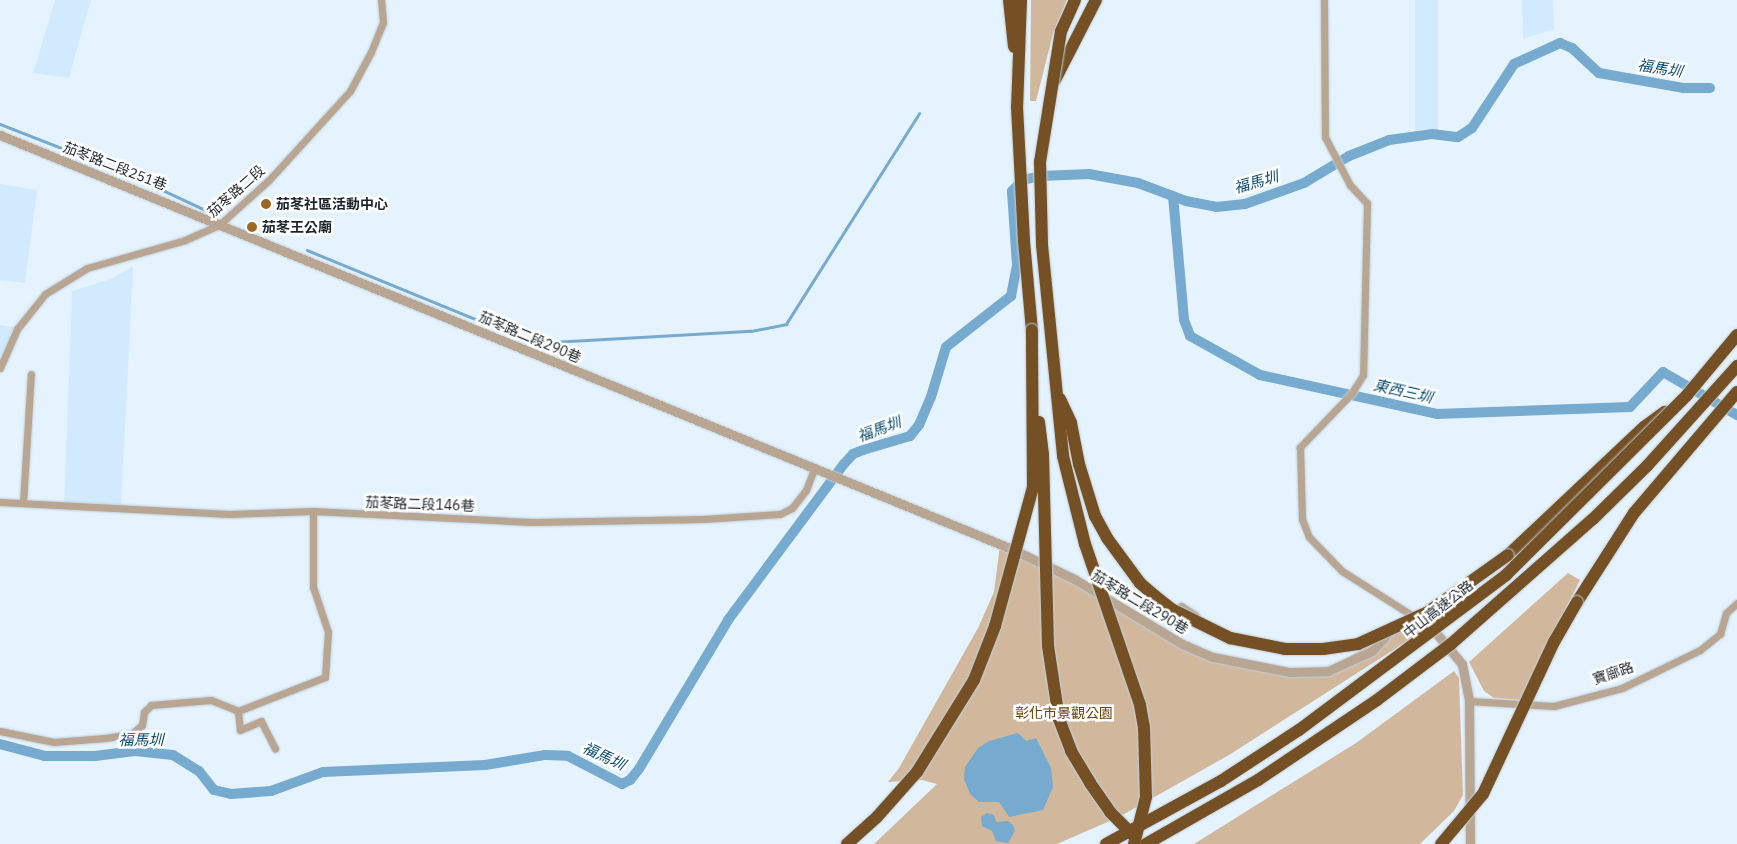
<!DOCTYPE html>
<html>
<head>
<meta charset="utf-8">
<style>
  body { margin:0 }
  #map { position:relative; width:1737px; height:844px; overflow:hidden; background:#e5f3ff; font-family:"IBM Plex Sans","Noto Sans TC",sans-serif }
  div>[style] { position:absolute }
  .built>* { inset:0; background:#d1eafd; transform-origin:0 0 }
  .green>* { inset:0; background:#d1b89d }
  .water>* { inset:0; background:#76aacf }
  .stream>* { height:2.5px; margin:-1.25px; padding:0 1.25px; transform-origin:1.25px; border-radius:1.25px; background:#76aacf }
  .canal>* { height:10px; margin:-5px; padding:0 5px; transform-origin:5px; border-radius:5px; background:#76aacf }
  .roads { filter:drop-shadow(0 0 1px #c1ced9) drop-shadow(0 0 1px #c1ced9) }
  .minor>* { height:7px; margin:-3.5px; padding:0 3.5px; transform-origin:3.5px; border-radius:3.5px; background:#b8a692 }
  .tertiary>* { height:9px; margin:-4.5px; padding:0 4.5px; transform-origin:4.5px; border-radius:4.5px; background:#b8a692 }
  .motorway>* { height:12px; margin:-6px; padding:0 6px; transform-origin:6px; border-radius:6px; background:#745024 }
  .bridges { filter:drop-shadow(0 0 1px #c1ced9) drop-shadow(0 0 1px #c1ced9) }
  .motorway-bridge>* { height:12px; margin:-6px; padding:0 6px; transform-origin:6px; border-radius:6px; background:#745024 }
  .dots>* { width:14px; height:14px; translate:-50% -50%; box-sizing:border-box; border:2px solid #fff; border-radius:50% }
  span { translate:-50% -50%; white-space:nowrap; text-align:center; line-height:1.15; -webkit-text-stroke:5px #fff; paint-order:stroke }
  .street-label { font-size:14px; color:#1b242a }
  .poi-label { font-size:14px; color:#1b242a; font-weight:700 }
  .left { translate:0 -50%; text-align:left }
  .park-label { font-size:14px; color:#694208 }
  .water-label { font-size:15px; color:#0d4d71; font-style:italic }
</style>
</head>
<body>
<div id="map">
  <div class="built">
    <div style="clip-path:polygon(55px 0,91px 0,69px 78px,33px 73px)"></div>
    <div style="left:1415px;top:0;width:23px;height:130px"></div>
    <div style="clip-path:polygon(1522px 0,1553px 0,1554px 29px,1523px 39px)"></div>
    <div style="clip-path:polygon(0 184px,37px 190px,25px 283px,0 280px)"></div>
    <div style="clip-path:polygon(133px 267px,121px 508px,64px 505px,72px 291px,111px 279px)"></div>
    <div style="clip-path:polygon(0 325px,20px 328px,0 367px)"></div>
  </div>
  <div class="green">
    <div style="clip-path:polygon(1031px 0,1067px 0,1053px 34px,1036px 101px,1030px 101px)"></div>
    <div style="clip-path:polygon(1000px 545px,1063px 574px,1139px 621px,1232px 664px,1324px 671px,1411px 621px,1423px 624px,1423px 631px,1229px 755px,1119px 817px,1057px 844px,874px 844px,937px 784px,922px 780px,888px 782px,899px 768px,978px 628px,994px 592px)"></div>
    <div style="clip-path:polygon(1568px 573px,1580px 580px,1520px 700px,1494px 698px,1484px 691px,1469px 662px)"></div>
    <div style="clip-path:polygon(1454px 671px,1459px 678px,1463px 795px,1454px 811px,1420px 844px,1194px 844px,1356px 743px)"></div>
  </div>
  <div class="water">
    <div style="clip-path:polygon(1018px 733px,1026px 741px,1036px 738px,1051px 768px,1053px 787px,1043px 810px,1009px 817px,999px 802px,979px 802px,970px 794px,964px 779px,965px 767px,978px 748px,989px 741px)"></div>
    <div style="clip-path:polygon(987px 813px,994px 815px,996px 822px,1008px 821px,1013px 825px,1015px 831px,1008px 843px,996px 841px,992px 831px,982px 826px,981px 817px)"></div>
  </div>
  <div class="stream">
    <div style="left:0;top:124px;width:135px;rotate:21.3deg"></div>
    <div style="left:126px;top:173px;width:97px;rotate:25deg"></div>
    <div style="left:307px;top:250px;width:245px;rotate:22.3deg"></div>
    <div style="left:534px;top:343px;width:217px;rotate:-3.2deg"></div>
    <div style="left:751px;top:331px;width:36px;rotate:-11deg"></div>
    <div style="left:786px;top:324px;width:249px;rotate:-57.7deg"></div>
  </div>
  <div class="canal">
    <div style="left:1173px;top:196px;width:124px;rotate:84.9deg"></div>
    <div style="left:1184px;top:320px;width:17px;rotate:69deg"></div>
    <div style="left:1190px;top:336px;width:80px;rotate:29.1deg"></div>
    <div style="left:1260px;top:375px;width:181px;rotate:12.4deg"></div>
    <div style="left:1437px;top:414px;width:193px;rotate:-2.1deg"></div>
    <div style="left:1630px;top:407px;width:48px;rotate:-46.7deg"></div>
    <div style="left:1663px;top:372px;width:86px;rotate:30.2deg"></div>
    <div style="left:0;top:744px;width:47px;rotate:14.9deg"></div>
    <div style="left:45px;top:756px;width:50px"></div>
    <div style="left:95px;top:756px;width:40px;rotate:-7.1deg"></div>
    <div style="left:135px;top:751px;width:38px;rotate:6deg"></div>
    <div style="left:173px;top:755px;width:31px;rotate:32deg"></div>
    <div style="left:199px;top:771px;width:24px;rotate:52deg"></div>
    <div style="left:214px;top:790px;width:17px;rotate:13deg"></div>
    <div style="left:231px;top:794px;width:40px;rotate:-4.3deg"></div>
    <div style="left:271px;top:791px;width:55px;rotate:-20.1deg"></div>
    <div style="left:323px;top:772px;width:162px;rotate:-2.5deg"></div>
    <div style="left:485px;top:765px;width:61px;rotate:-9.5deg"></div>
    <div style="left:545px;top:755px;width:23px;rotate:2deg"></div>
    <div style="left:568px;top:756px;width:61px;rotate:27.4deg"></div>
    <div style="left:622px;top:784px;width:9px;rotate:-27deg"></div>
    <div style="left:630px;top:780px;width:14px;rotate:-51deg"></div>
    <div style="left:639px;top:769px;width:174px;rotate:-59.1deg"></div>
    <div style="left:728px;top:620px;width:194px;rotate:-53.4deg"></div>
    <div style="left:844px;top:464px;width:13px;rotate:-48deg"></div>
    <div style="left:853px;top:454px;width:11px;rotate:-22deg"></div>
    <div style="left:863px;top:450px;width:49px;rotate:-16.6deg"></div>
    <div style="left:910px;top:436px;width:14px;rotate:-51deg"></div>
    <div style="left:919px;top:425px;width:30px;rotate:-67deg"></div>
    <div style="left:931px;top:397px;width:52px;rotate:-73.3deg"></div>
    <div style="left:946px;top:347px;width:83px;rotate:-38.1deg"></div>
    <div style="left:1011px;top:296px;width:32px;rotate:-79deg"></div>
    <div style="left:1017px;top:265px;width:74px;rotate:-93.9deg"></div>
    <div style="left:1012px;top:191px;width:16px;rotate:-45deg"></div>
    <div style="left:1023px;top:180px;width:18px;rotate:-13deg"></div>
    <div style="left:1041px;top:176px;width:48px;rotate:-2.4deg"></div>
    <div style="left:1089px;top:174px;width:50px;rotate:10.4deg"></div>
    <div style="left:1138px;top:183px;width:51px;rotate:20.6deg"></div>
    <div style="left:1186px;top:201px;width:31px;rotate:11deg"></div>
    <div style="left:1216px;top:207px;width:29px;rotate:-6deg"></div>
    <div style="left:1245px;top:204px;width:63px;rotate:-19.6deg"></div>
    <div style="left:1304px;top:183px;width:52px;rotate:-31deg"></div>
    <div style="left:1349px;top:156px;width:43px;rotate:-21.8deg"></div>
    <div style="left:1389px;top:140px;width:43px;rotate:-7.9deg"></div>
    <div style="left:1432px;top:134px;width:26px;rotate:7deg"></div>
    <div style="left:1458px;top:137px;width:17px;rotate:-33deg"></div>
    <div style="left:1472px;top:128px;width:77px;rotate:-56.7deg"></div>
    <div style="left:1514px;top:64px;width:51px;rotate:-24.5deg"></div>
    <div style="left:1560px;top:43px;width:13px;rotate:23deg"></div>
    <div style="left:1572px;top:48px;width:37px;rotate:43deg"></div>
    <div style="left:1599px;top:73px;width:85px;rotate:10.1deg"></div>
    <div style="left:1683px;top:88px;width:27px"></div>
  </div>
  <div class="roads">
    <div class="minor">
      <div style="left:1324px;top:0;width:137px;rotate:89.6deg"></div>
      <div style="left:1325px;top:137px;width:54px;rotate:62.5deg"></div>
      <div style="left:1350px;top:185px;width:25px;rotate:47deg"></div>
      <div style="left:1367px;top:203px;width:172px;rotate:91.3deg"></div>
      <div style="left:1363px;top:375px;width:22px;rotate:122deg"></div>
      <div style="left:1351px;top:394px;width:74px;rotate:133.9deg"></div>
      <div style="left:1300px;top:447px;width:72px;rotate:88.4deg"></div>
      <div style="left:1302px;top:519px;width:19px;rotate:69deg"></div>
      <div style="left:1309px;top:537px;width:47px;rotate:45.9deg"></div>
      <div style="left:1342px;top:571px;width:88px;rotate:32.4deg"></div>
      <div style="left:0;top:368px;width:43px;rotate:-66.4deg"></div>
      <div style="left:17px;top:329px;width:45px;rotate:-51.3deg"></div>
      <div style="left:45px;top:294px;width:49px;rotate:-31.8deg"></div>
      <div style="left:87px;top:268px;width:102px;rotate:-15.9deg"></div>
      <div style="left:185px;top:240px;width:37px;rotate:-24deg"></div>
      <div style="left:219px;top:225px;width:67px;rotate:-42deg"></div>
      <div style="left:269px;top:180px;width:120px;rotate:-47.7deg"></div>
      <div style="left:350px;top:91px;width:44px;rotate:-61.7deg"></div>
      <div style="left:371px;top:52px;width:32px;rotate:-68deg"></div>
      <div style="left:383px;top:22px;width:22px;rotate:-95deg"></div>
      <div style="left:0;top:502px;width:229px;rotate:3deg"></div>
      <div style="left:229px;top:514px;width:84px;rotate:-2deg"></div>
      <div style="left:313px;top:511px;width:219px;rotate:2.9deg"></div>
      <div style="left:532px;top:522px;width:171px;rotate:-1deg"></div>
      <div style="left:703px;top:519px;width:77px;rotate:-3.7deg"></div>
      <div style="left:780px;top:514px;width:13px;rotate:-27deg"></div>
      <div style="left:792px;top:508px;width:23px;rotate:-52deg"></div>
      <div style="left:806px;top:490px;width:22px;rotate:-69deg"></div>
      <div style="left:23px;top:503px;width:129px;rotate:-86.5deg"></div>
      <div style="left:1181px;top:606px;width:17px;rotate:33deg"></div>
      <div style="left:1469px;top:701px;width:85px;rotate:3.4deg"></div>
      <div style="left:1554px;top:706px;width:70px;rotate:-14.8deg"></div>
      <div style="left:1622px;top:688px;width:87px;rotate:-26deg"></div>
      <div style="left:1700px;top:650px;width:26px;rotate:-39deg"></div>
      <div style="left:1720px;top:634px;width:22px;rotate:-74deg"></div>
      <div style="left:1726px;top:613px;width:15px;rotate:-42deg"></div>
      <div style="left:238px;top:711px;width:93px;rotate:-21.3deg"></div>
      <div style="left:325px;top:677px;width:45px;rotate:-86.2deg"></div>
      <div style="left:328px;top:632px;width:47px;rotate:-108.4deg"></div>
      <div style="left:313px;top:587px;width:76px;rotate:-90deg"></div>
      <div style="left:0;top:731px;width:55px;rotate:11.5deg"></div>
      <div style="left:54px;top:742px;width:51px;rotate:-4.5deg"></div>
      <div style="left:105px;top:738px;width:26px;rotate:-9deg"></div>
      <div style="left:131px;top:734px;width:14px;rotate:-39deg"></div>
      <div style="left:142px;top:725px;width:13px;rotate:-81deg"></div>
      <div style="left:144px;top:712px;width:10px;rotate:-45deg"></div>
      <div style="left:151px;top:705px;width:60px;rotate:-4.8deg"></div>
      <div style="left:211px;top:700px;width:29px;rotate:22deg"></div>
      <div style="left:238px;top:711px;width:19px;rotate:84deg"></div>
      <div style="left:240px;top:730px;width:23px;rotate:-23deg"></div>
      <div style="left:261px;top:721px;width:31px;rotate:63deg"></div>
    </div>
    <div class="tertiary">
      <div style="left:0;top:135px;width:1093px;rotate:22.25deg"></div>
      <div style="left:1012px;top:549px;width:71px;rotate:25.8deg"></div>
      <div style="left:1076px;top:580px;width:124px;rotate:31.1deg"></div>
      <div style="left:1182px;top:644px;width:34px;rotate:23deg"></div>
      <div style="left:1213px;top:657px;width:77px;rotate:11.2deg"></div>
      <div style="left:1289px;top:672px;width:39px;rotate:-1deg"></div>
      <div style="left:1328px;top:671px;width:48px;rotate:-24.4deg"></div>
      <div style="left:1372px;top:651px;width:25px;rotate:-48deg"></div>
      <div style="left:1416px;top:618px;width:6px;rotate:-18deg"></div>
      <div style="left:1422px;top:616px;width:62px;rotate:50.2deg"></div>
      <div style="left:1462px;top:664px;width:38px;rotate:79deg"></div>
      <div style="left:1469px;top:701px;width:143px;rotate:89.6deg"></div>
    </div>
    <div class="motorway">
      <div style="left:1009px;top:0;width:47px;rotate:83.9deg"></div>
      <div style="left:1021px;top:0;width:107px;rotate:92.1deg"></div>
      <div style="left:1017px;top:107px;width:134px;rotate:87deg"></div>
      <div style="left:1024px;top:241px;width:89px;rotate:84.9deg"></div>
      <div style="left:1055px;top:80px;width:90px;rotate:-62.9deg"></div>
      <div style="left:1508px;top:555px;width:187px;rotate:-43.3deg"></div>
      <div style="left:1644px;top:427px;width:26px;rotate:-36deg"></div>
      <div style="left:1577px;top:602px;width:106px;rotate:-57.4deg"></div>
      <div style="left:1634px;top:513px;width:159px;rotate:-49.6deg"></div>
    </div>
  </div>
  <div class="bridges">
    <div class="motorway-bridge">
      <div style="left:1075px;top:0;width:34px;rotate:114deg"></div>
      <div style="left:1061px;top:31px;width:133px;rotate:99.1deg"></div>
      <div style="left:1040px;top:162px;width:83px;rotate:88.6deg"></div>
      <div style="left:1042px;top:245px;width:212px;rotate:84.3deg"></div>
      <div style="left:1063px;top:456px;width:91px;rotate:76deg"></div>
      <div style="left:1085px;top:544px;width:170px;rotate:71.1deg"></div>
      <div style="left:1140px;top:705px;width:22px;rotate:80deg"></div>
      <div style="left:1144px;top:727px;width:70px;rotate:88.4deg"></div>
      <div style="left:1146px;top:797px;width:49px;rotate:104.3deg"></div>
      <div style="left:1060px;top:399px;width:26px;rotate:65deg"></div>
      <div style="left:1071px;top:423px;width:42px;rotate:79deg"></div>
      <div style="left:1079px;top:464px;width:54px;rotate:72.9deg"></div>
      <div style="left:1095px;top:516px;width:25px;rotate:61deg"></div>
      <div style="left:1107px;top:538px;width:56px;rotate:53.7deg"></div>
      <div style="left:1140px;top:583px;width:20px;rotate:41deg"></div>
      <div style="left:1155px;top:596px;width:23px;rotate:38deg"></div>
      <div style="left:1173px;top:610px;width:64px;rotate:26.2deg"></div>
      <div style="left:1230px;top:638px;width:56px;rotate:11.3deg"></div>
      <div style="left:1285px;top:649px;width:38px"></div>
      <div style="left:1323px;top:649px;width:35px;rotate:-8deg"></div>
      <div style="left:1358px;top:644px;width:77px;rotate:-24.6deg"></div>
      <div style="left:1428px;top:612px;width:98px;rotate:-35.5deg"></div>
      <div style="left:1039px;top:422px;width:33px;rotate:83deg"></div>
      <div style="left:1043px;top:455px;width:191px;rotate:88.5deg"></div>
      <div style="left:1048px;top:646px;width:74px;rotate:81.4deg"></div>
      <div style="left:1059px;top:719px;width:34px;rotate:69deg"></div>
      <div style="left:1071px;top:751px;width:37px;rotate:59deg"></div>
      <div style="left:1090px;top:783px;width:35px;rotate:55deg"></div>
      <div style="left:1110px;top:812px;width:35px;rotate:45deg"></div>
      <div style="left:847px;top:844px;width:40px;rotate:-42deg"></div>
      <div style="left:877px;top:817px;width:60px;rotate:-48.4deg"></div>
      <div style="left:917px;top:772px;width:108px;rotate:-58.2deg"></div>
      <div style="left:974px;top:680px;width:58px;rotate:-68.7deg"></div>
      <div style="left:995px;top:626px;width:144px;rotate:-74.7deg"></div>
      <div style="left:1033px;top:487px;width:157px;rotate:-90.4deg"></div>
      <div style="left:1106px;top:844px;width:131px;rotate:-28.7deg"></div>
      <div style="left:1221px;top:781px;width:93px;rotate:-33.2deg"></div>
      <div style="left:1299px;top:730px;width:259px;rotate:-36.8deg"></div>
      <div style="left:1506px;top:575px;width:255px;rotate:-44.8deg"></div>
      <div style="left:1687px;top:395px;width:78px;rotate:-50.2deg"></div>
      <div style="left:1146px;top:844px;width:129px;rotate:-29.7deg"></div>
      <div style="left:1258px;top:780px;width:143px;rotate:-33.9deg"></div>
      <div style="left:1377px;top:700px;width:93px;rotate:-37.1deg"></div>
      <div style="left:1451px;top:644px;width:189px;rotate:-41.4deg"></div>
      <div style="left:1593px;top:519px;width:76px;rotate:-44.5deg"></div>
      <div style="left:1647px;top:466px;width:135px;rotate:-48deg"></div>
      <div style="left:1441px;top:844px;width:65px;rotate:-50deg"></div>
      <div style="left:1483px;top:794px;width:168px;rotate:-65deg"></div>
      <div style="left:1554px;top:642px;width:46px;rotate:-60.1deg"></div>
    </div>
  </div>
  <div class="dots">
    <div style="left:266px;top:204px;background:#9d6721"></div>
    <div style="left:252px;top:227px;background:#9d6721"></div>
  </div>
  <div class="street-label">
    <span style="left:115px;top:166px;rotate:21deg">茄苳路二段251巷</span>
    <span style="left:236px;top:191px;rotate:-41deg">茄苳路二段</span>
    <span style="left:530px;top:337px;rotate:23deg">茄苳路二段290巷</span>
    <span style="left:420px;top:504px;rotate:2deg">茄苳路二段146巷</span>
    <span style="left:1140px;top:602px;rotate:31deg">茄苳路二段290巷</span>
    <span style="left:1438px;top:609px;rotate:-38deg">中山高速公路</span>
    <span style="left:1613px;top:673px;rotate:-19deg">寶廍路</span>
  </div>
  <div class="poi-label">
    <span class="left" style="left:276px;top:204px">茄苳社區活動中心</span>
    <span class="left" style="left:262px;top:227px">茄苳王公廟</span>
  </div>
  <div class="park-label">
    <span style="left:1064px;top:713px">彰化市景觀公園</span>
  </div>
  <div class="water-label">
    <span style="left:1660px;top:68px;rotate:9deg">福馬圳</span>
    <span style="left:1256px;top:182px;rotate:-16deg">福馬圳</span>
    <span style="left:1403px;top:391px;rotate:13deg">東西三圳</span>
    <span style="left:879px;top:429px;rotate:-20deg">福馬圳</span>
    <span style="left:141px;top:740px">福馬圳</span>
    <span style="left:604px;top:756px;rotate:25deg">福馬圳</span>
  </div>
</div>
</body>
</html>
